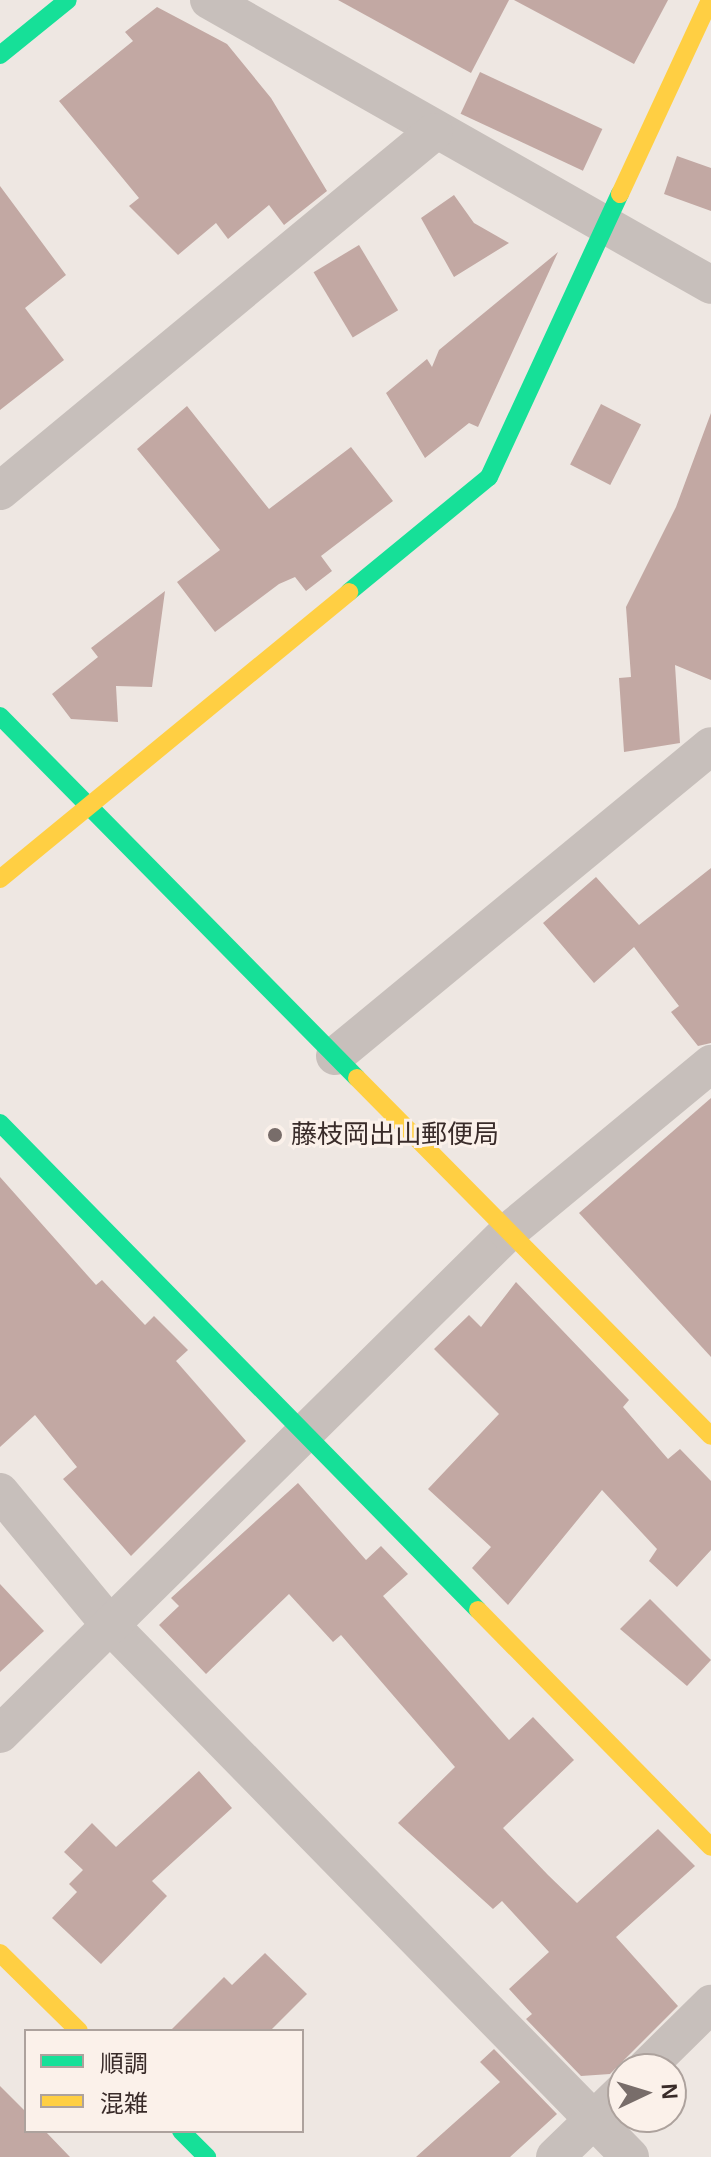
<!DOCTYPE html>
<html>
<head>
<meta charset="utf-8">
<style>
  body { margin:0 }
  #map { position:relative; width:711px; height:2157px; overflow:hidden; background:#eee7e2; font-family:Helvetica,"Noto Sans JP",sans-serif }
  div>[style] { position:absolute }
  .building>* { inset:0; background:#c2a8a3; transform-origin:0 0 }
  .street>* { height:38px; margin:-19px; padding:0 19px; transform-origin:19px; border-radius:19px; background:#c7bfbb }
  .fast>* { height:18px; margin:-9px; padding:0 9px; transform-origin:9px; border-radius:9px; background:#16e098 }
  .slow>* { height:18px; margin:-9px; padding:0 9px; transform-origin:9px; border-radius:9px; background:#ffcf43 }
  .dots>* { width:22px; height:22px; translate:-50% -50%; box-sizing:border-box; border:4px solid #fbf1ea; border-radius:50% }
  span { translate:-50% -50%; white-space:nowrap; text-align:center; line-height:1.15; -webkit-text-stroke:6px #fbf1ea; paint-order:stroke }
  .poi-label { font-size:26px; color:#392b29 }
  .left { translate:0 -50%; text-align:left }
  .legend { position:absolute; left:24px; top:2029px; width:280px; height:104px; box-sizing:border-box; background:#fbf1ea; border:2px solid #ada29d; margin:0; padding:10px 14px; list-style:none; font-size:24px; color:#392b29 }
  .legend li { display:flex; align-items:center; gap:16px; height:40px }
  .legend b { width:40px; border:2px solid #ada29d }
  .north { position:absolute; left:607px; top:2053px; width:80px; height:80px; box-sizing:border-box; background:#fbf1ea; border:2px solid #ada29d; border-radius:50%; rotate:86deg; font-size:22px; font-weight:700; line-height:32px; text-align:center; color:#392b29 }
  .north::after { content:''; display:block; margin:auto; width:28px; height:36px; background:#786d6a; clip-path:polygon(50% 0,100% 100%,50% 72%,0 100%) }
</style>
</head>
<body>
<div id="map">
  <div class="building">
    <div style="clip-path:polygon(338px 0,509px 0,471px 73px)"></div>
    <div style="clip-path:polygon(514px 0,668px 0,634px 64px)"></div>
    <div style="clip-path:polygon(157px 7px,227px 44px,271px 98px,327px 191px,284px 225px,269px 205px,228px 239px,216px 223px,178px 255px,129px 206px,139px 198px,59px 101px,133px 41px,125px 32px)"></div>
    <div style="left:480px;top:72px;width:135px;height:46px;rotate:25deg"></div>
    <div style="clip-path:polygon(677px 156px,711px 168px,711px 211px,664px 194px)"></div>
    <div style="clip-path:polygon(0 186px,66px 275px,25px 308px,64px 360px,0 410px)"></div>
    <div style="clip-path:polygon(454px 195px,474px 223px,509px 243px,454px 277px,421px 218px)"></div>
    <div style="left:359px;top:245px;width:76px;height:53px;rotate:59deg"></div>
    <div style="clip-path:polygon(558px 252px,478px 427px,469px 423px,425px 458px,386px 393px,427px 359px,432px 367px,439px 350px)"></div>
    <div style="left:601px;top:404px;width:45px;height:68px;rotate:27deg"></div>
    <div style="clip-path:polygon(187px 406px,269px 509px,351px 447px,393px 501px,321px 556px,332px 571px,306px 591px,295px 577px,279px 584px,215px 632px,177px 582px,220px 550px,137px 449px)"></div>
    <div style="clip-path:polygon(711px 413px,711px 680px,675px 665px,680px 743px,624px 752px,619px 678px,631px 677px,626px 607px,676px 507px)"></div>
    <div style="clip-path:polygon(165px 591px,152px 687px,116px 686px,118px 722px,71px 719px,52px 694px,98px 657px,91px 648px)"></div>
    <div style="clip-path:polygon(711px 868px,711px 1043px,698px 1046px,671px 1012px,679px 1006px,634px 947px,594px 983px,543px 923px,596px 877px,639px 925px)"></div>
    <div style="clip-path:polygon(711px 1098px,711px 1357px,579px 1213px)"></div>
    <div style="clip-path:polygon(0 1177px,96px 1285px,102px 1280px,145px 1325px,154px 1316px,188px 1350px,176px 1361px,246px 1441px,131px 1556px,63px 1479px,77px 1467px,35px 1415px,0 1447px)"></div>
    <div style="clip-path:polygon(516px 1282px,629px 1400px,623px 1407px,668px 1459px,680px 1449px,711px 1481px,711px 1550px,677px 1587px,649px 1561px,657px 1549px,602px 1490px,508px 1605px,472px 1568px,491px 1547px,428px 1489px,499px 1414px,434px 1349px,469px 1315px,481px 1327px)"></div>
    <div style="clip-path:polygon(298px 1483px,366px 1560px,381px 1546px,408px 1574px,383px 1596px,509px 1740px,533px 1717px,574px 1760px,503px 1828px,548px 1875px,577px 1903px,658px 1829px,695px 1866px,616px 1937px,678px 2006px,610px 2074px,581px 2076px,526px 2019px,532px 2014px,509px 1989px,549px 1952px,502px 1901px,493px 1909px,398px 1823px,455px 1767px,341px 1635px,333px 1642px,289px 1594px,206px 1674px,159px 1625px,179px 1606px,171px 1598px)"></div>
    <div style="clip-path:polygon(0 1584px,44px 1631px,0 1672px)"></div>
    <div style="clip-path:polygon(650px 1599px,711px 1660px,687px 1686px,620px 1629px)"></div>
    <div style="clip-path:polygon(199px 1771px,232px 1808px,152px 1881px,167px 1896px,101px 1964px,52px 1918px,77px 1892px,69px 1884px,83px 1870px,64px 1852px,92px 1823px,116px 1847px)"></div>
    <div style="clip-path:polygon(265px 1953px,307px 1994px,270px 2031px,170px 2031px,224px 1977px,232px 1985px)"></div>
    <div style="clip-path:polygon(494px 2049px,557px 2114px,510px 2157px,416px 2157px,500px 2082px,480px 2062px)"></div>
    <div style="clip-path:polygon(0 2086px,26px 2112px,26px 2131px,45px 2131px,70px 2157px,0 2157px)"></div>
  </div>
  <div class="street">
    <div style="left:209px;top:0;width:577px;rotate:29.58deg"></div>
    <div style="left:0;top:491px;width:563px;rotate:-39.6deg"></div>
    <div style="left:335px;top:1056px;width:487px;rotate:-39.5deg"></div>
    <div style="left:0;top:1492px;width:173px;rotate:50.4deg"></div>
    <div style="left:110px;top:1625px;width:744px;rotate:45.65deg"></div>
    <div style="left:0;top:1734px;width:714px;rotate:-44.66deg"></div>
    <div style="left:508px;top:1232px;width:264px;rotate:-39.6deg"></div>
    <div style="left:645px;top:2069px;width:93px;rotate:-44.6deg"></div>
    <div style="left:555px;top:2157px;width:95px;rotate:-44.1deg"></div>
  </div>
  <div class="fast">
    <div style="left:0;top:55px;width:87px;rotate:-39deg"></div>
    <div style="left:349px;top:592px;width:181px;rotate:-39.4deg"></div>
    <div style="left:489px;top:477px;width:312px;rotate:-65.2deg"></div>
    <div style="left:0;top:716px;width:508px;rotate:45.4deg"></div>
    <div style="left:0;top:1123px;width:682px;rotate:45.53deg"></div>
    <div style="left:181px;top:2131px;width:37px;rotate:45deg"></div>
  </div>
  <div class="slow">
    <div style="left:620px;top:194px;width:214px;rotate:-65.1deg"></div>
    <div style="left:0;top:879px;width:452px;rotate:-39.4deg"></div>
    <div style="left:357px;top:1078px;width:503px;rotate:45.32deg"></div>
    <div style="left:478px;top:1610px;width:332px;rotate:45.5deg"></div>
    <div style="left:0;top:1953px;width:111px;rotate:44.6deg"></div>
  </div>
  <div class="dots">
    <div style="left:275px;top:1135px;background:#786d6a"></div>
  </div>
  <div class="poi-label">
    <span class="left" style="left:291px;top:1135px">藤枝岡出山郵便局</span>
  </div>
  <ul class="legend">
  <li><b style="height:10px;background:#16e098"></b>順調</li>
  <li><b style="height:10px;background:#ffcf43"></b>混雑</li>
  </ul>
  <div class="north">N</div>
</div>
</body>
</html>
